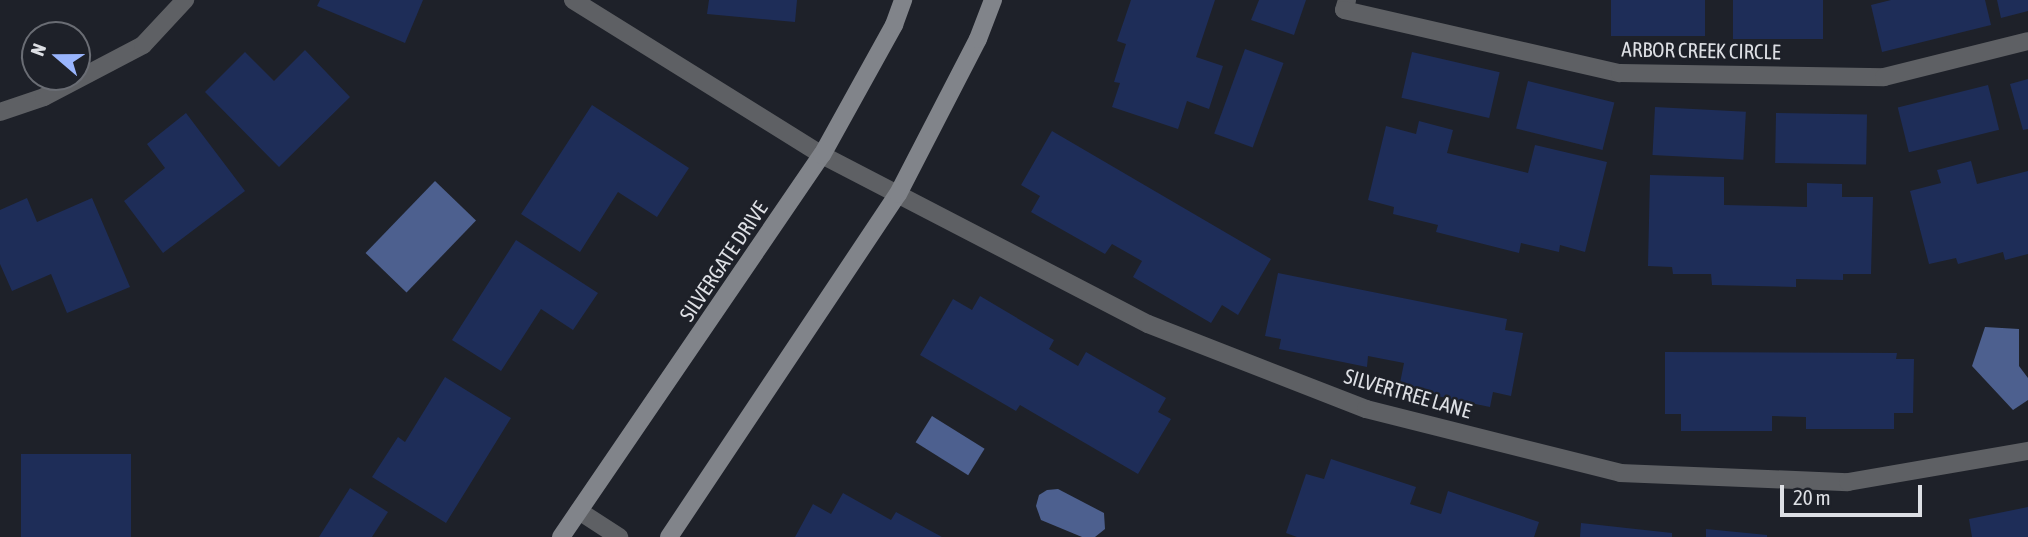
<!DOCTYPE html>
<html>
<head>
<meta charset="utf-8">
<style>
  body { margin:0 }
  #map { position:relative; width:2028px; height:537px; overflow:hidden; background:#1e2129; font-family:"Asap Condensed",sans-serif }
  div>[style] { position:absolute }
  .water>* { inset:0; background:#4d608f; transform-origin:0 0 }
  .building>* { inset:0; background:#1e2d58; transform-origin:0 0 }
  .lane>* { height:18px; margin:-9px; padding:0 9px; transform-origin:9px; border-radius:9px; background:#5e6064 }
  .street>* { height:18px; margin:-9px; padding:0 9px; transform-origin:9px; border-radius:9px; background:#5e6064 }
  .secondary>* { height:18px; margin:-9px; padding:0 9px; transform-origin:9px; border-radius:9px; background:#81848a }
  span { translate:-50% -50%; white-space:nowrap; text-align:center; line-height:1.15; -webkit-text-stroke:5px #1e2129; paint-order:stroke }
  .street-label { font-size:21px; color:#dddfe4 }
  .north { position:absolute; left:21px; top:21px; width:70px; height:70px; box-sizing:border-box; background:#1e2129; border:2px solid #6a6d74; border-radius:50%; rotate:290deg; font-size:19px; font-weight:700; line-height:28px; text-align:center; color:#dddfe4 }
  .north::after { content:''; display:block; margin:auto; width:24px; height:32px; background:#99b5fd; clip-path:polygon(50% 0,100% 100%,50% 72%,0 100%) }
  .scale { position:absolute; left:1780px; top:485px; width:142px; height:32px; box-sizing:border-box; border:4px solid #dddfe4; border-top:0; padding-left:9px; font-size:21px; line-height:24px; white-space:nowrap; color:#dddfe4; -webkit-text-stroke:5px #1e2129; paint-order:stroke }
</style>
</head>
<body>
<div id="map">
  <div class="water">
    <div style="left:435px;top:181px;width:57px;height:100px;rotate:44deg"></div>
    <div style="clip-path:polygon(1985px 327px,2019px 329px,2019px 366px,2028px 378px,2028px 400px,2013px 410px,1972px 366px)"></div>
    <div style="left:932px;top:416px;width:62px;height:31px;rotate:32deg"></div>
    <div style="clip-path:polygon(1047px 490px,1058px 489px,1104px 513px,1105px 529px,1095px 537px,1082px 537px,1041px 520px,1036px 506px,1039px 495px)"></div>
  </div>
  <div class="building">
    <div style="clip-path:polygon(320px 0,423px 0,405px 43px,317px 6px)"></div>
    <div style="clip-path:polygon(709px 0,797px 0,795px 22px,707px 14px)"></div>
    <div style="clip-path:polygon(1131px 0,1215px 0,1196px 57px,1223px 66px,1209px 109px,1187px 101px,1178px 129px,1112px 107px,1120px 83px,1114px 82px,1126px 44px,1117px 41px)"></div>
    <div style="clip-path:polygon(1259px 0,1306px 0,1294px 35px,1251px 20px)"></div>
    <div style="left:1611px;top:0;width:94px;height:36px"></div>
    <div style="left:1733px;top:0;width:90px;height:39px"></div>
    <div style="clip-path:polygon(1891px 0,1985px 0,1991px 25px,1882px 52px,1871px 5px)"></div>
    <div style="clip-path:polygon(1997px 0,2028px 0,2028px 11px,2001px 18px)"></div>
    <div style="left:1245px;top:49px;width:41px;height:90px;rotate:20deg"></div>
    <div style="clip-path:polygon(305px 50px,350px 97px,279px 167px,205px 92px,245px 52px,274px 81px)"></div>
    <div style="left:1412px;top:52px;width:90px;height:47px;rotate:13deg"></div>
    <div style="clip-path:polygon(2028px 79px,2028px 129px,2023px 130px,2010px 84px)"></div>
    <div style="left:1528px;top:81px;width:89px;height:49px;rotate:14deg"></div>
    <div style="left:1988px;top:85px;width:46px;height:93px;rotate:76deg"></div>
    <div style="clip-path:polygon(592px 105px,689px 168px,657px 217px,618px 192px,580px 252px,521px 214px)"></div>
    <div style="left:1655px;top:107px;width:91px;height:48px;rotate:3deg"></div>
    <div style="clip-path:polygon(186px 113px,245px 191px,163px 253px,124px 201px,165px 168px,147px 144px)"></div>
    <div style="left:1776px;top:113px;width:91px;height:50px;rotate:1deg"></div>
    <div style="clip-path:polygon(1419px 121px,1453px 130px,1447px 153px,1528px 173px,1535px 145px,1607px 162px,1585px 252px,1560px 245px,1559px 252px,1521px 243px,1519px 253px,1436px 232px,1438px 225px,1393px 214px,1394px 207px,1368px 200px,1386px 126px,1416px 134px)"></div>
    <div style="clip-path:polygon(1052px 131px,1271px 259px,1238px 315px,1222px 305px,1211px 323px,1133px 277px,1142px 261px,1112px 244px,1105px 254px,1031px 212px,1040px 196px,1021px 185px)"></div>
    <div style="clip-path:polygon(1971px 161px,1977px 184px,2028px 171px,2028px 254px,2005px 260px,2003px 252px,1958px 264px,1956px 258px,1929px 264px,1910px 191px,1941px 183px,1937px 170px)"></div>
    <div style="clip-path:polygon(1650px 175px,1724px 177px,1724px 205px,1807px 207px,1807px 183px,1842px 184px,1842px 197px,1873px 197px,1871px 274px,1843px 274px,1843px 280px,1796px 279px,1796px 287px,1712px 285px,1711px 274px,1673px 274px,1672px 267px,1648px 266px)"></div>
    <div style="clip-path:polygon(27px 198px,37px 222px,92px 198px,130px 287px,67px 313px,51px 274px,12px 291px,0 264px,0 210px)"></div>
    <div style="clip-path:polygon(516px 240px,598px 293px,573px 330px,541px 309px,501px 371px,452px 340px)"></div>
    <div style="clip-path:polygon(1278px 273px,1507px 319px,1505px 330px,1523px 333px,1511px 396px,1493px 392px,1490px 407px,1399px 388px,1404px 363px,1368px 356px,1367px 367px,1279px 349px,1281px 339px,1265px 336px)"></div>
    <div style="clip-path:polygon(980px 296px,1054px 340px,1049px 349px,1078px 366px,1086px 352px,1166px 398px,1158px 412px,1171px 419px,1138px 474px,1020px 405px,1016px 411px,920px 355px,953px 299px,972px 310px)"></div>
    <div style="clip-path:polygon(1665px 352px,1897px 353px,1896px 359px,1914px 359px,1913px 413px,1894px 413px,1894px 429px,1806px 429px,1806px 417px,1772px 416px,1772px 431px,1681px 431px,1681px 414px,1665px 414px)"></div>
    <div style="clip-path:polygon(445px 377px,511px 418px,446px 523px,372px 477px,398px 437px,405px 442px)"></div>
    <div style="left:131px;top:454px;width:83px;height:110px;rotate:90deg"></div>
    <div style="clip-path:polygon(1331px 459px,1416px 487px,1410px 504px,1441px 514px,1448px 491px,1539px 522px,1534px 537px,1297px 537px,1286px 533px,1306px 474px,1324px 479px)"></div>
    <div style="clip-path:polygon(350px 488px,388px 512px,372px 537px,319px 537px)"></div>
    <div style="clip-path:polygon(843px 493px,891px 520px,896px 512px,942px 537px,795px 537px,813px 504px,831px 514px)"></div>
    <div style="clip-path:polygon(2028px 507px,2028px 537px,1972px 537px,1969px 519px)"></div>
    <div style="clip-path:polygon(1581px 523px,1672px 533px,1672px 537px,1580px 537px)"></div>
    <div style="clip-path:polygon(1706px 529px,1767px 535px,1767px 537px,1706px 537px)"></div>
  </div>
  <div class="lane">
    <div style="left:573px;top:0;width:293px;rotate:31.9deg"></div>
  </div>
  <div class="street">
    <div style="left:1347px;top:0;width:10px;rotate:107deg"></div>
    <div style="left:1344px;top:10px;width:283px;rotate:12.9deg"></div>
    <div style="left:1620px;top:73px;width:264px;rotate:0.9deg"></div>
    <div style="left:1884px;top:77px;width:148px;rotate:-14deg"></div>
    <div style="left:0;top:112px;width:46px;rotate:-18.8deg"></div>
    <div style="left:44px;top:97px;width:112px;rotate:-27.7deg"></div>
    <div style="left:143px;top:45px;width:62px;rotate:-47deg"></div>
    <div style="left:822px;top:155px;width:367px;rotate:27.4deg"></div>
    <div style="left:1148px;top:324px;width:234px;rotate:21.3deg"></div>
    <div style="left:1366px;top:409px;width:262px;rotate:14.1deg"></div>
    <div style="left:1620px;top:473px;width:228px;rotate:2.3deg"></div>
    <div style="left:1848px;top:482px;width:183px;rotate:-9.8deg"></div>
    <div style="left:579px;top:511px;width:48px;rotate:33deg"></div>
  </div>
  <div class="secondary">
    <div style="left:561px;top:537px;width:463px;rotate:-55.7deg"></div>
    <div style="left:822px;top:155px;width:149px;rotate:-61deg"></div>
    <div style="left:894px;top:25px;width:27px;rotate:-70deg"></div>
    <div style="left:669px;top:537px;width:412px;rotate:-56.3deg"></div>
    <div style="left:898px;top:194px;width:174px;rotate:-62.7deg"></div>
    <div style="left:978px;top:39px;width:42px;rotate:-69deg"></div>
  </div>
  <div class="street-label">
    <span style="left:1701px;top:50px;rotate:1deg">ARBOR CREEK CIRCLE</span>
    <span style="left:723px;top:261px;rotate:-56deg">SILVERGATE DRIVE</span>
    <span style="left:1408px;top:393px;rotate:16deg">SILVERTREE LANE</span>
  </div>
  <div class="north">N</div>
  <div class="scale">20 m</div>
</div>
</body>
</html>
